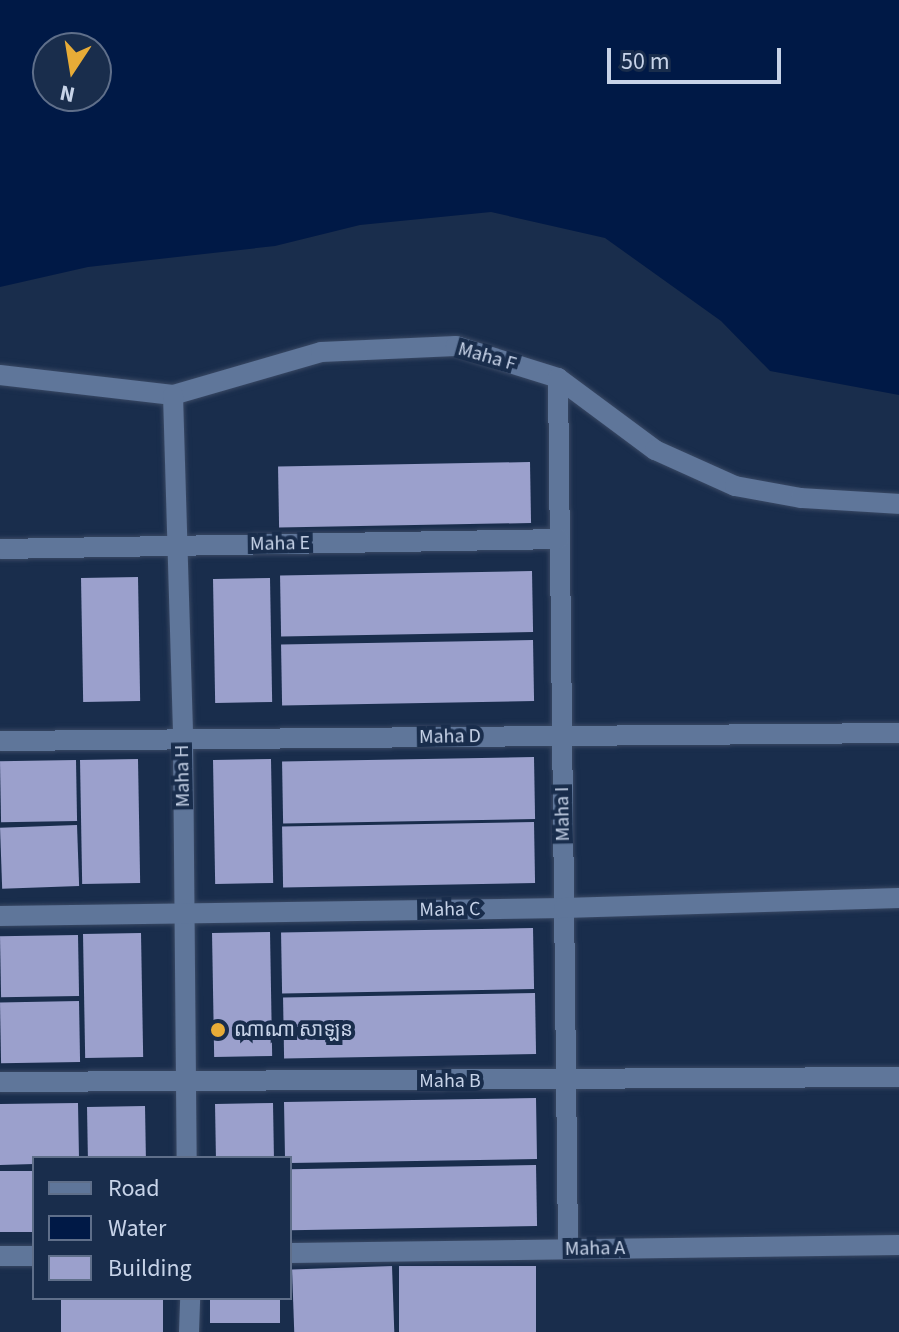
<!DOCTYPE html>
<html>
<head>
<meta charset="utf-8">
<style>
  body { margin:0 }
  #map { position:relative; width:899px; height:1332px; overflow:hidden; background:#192d4c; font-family:"Source Sans 3","Noto Sans Khmer",sans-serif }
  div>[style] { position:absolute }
  .water>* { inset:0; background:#001946 }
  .building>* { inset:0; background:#9ba0cc; transform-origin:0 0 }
  .roads { filter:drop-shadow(0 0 2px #3a4964) drop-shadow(0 0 2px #3a4964) }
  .minor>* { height:20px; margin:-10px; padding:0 10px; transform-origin:10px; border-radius:10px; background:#5f769a }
  .dots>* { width:22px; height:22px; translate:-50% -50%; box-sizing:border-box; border:4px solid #192d4c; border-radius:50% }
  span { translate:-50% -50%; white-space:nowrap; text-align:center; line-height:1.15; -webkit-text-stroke:8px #192d4c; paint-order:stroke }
  .street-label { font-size:20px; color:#c7d3e8 }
  .poi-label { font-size:20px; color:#c7d3e8 }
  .left { translate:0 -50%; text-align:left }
  .legend { position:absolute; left:32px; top:1156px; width:260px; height:144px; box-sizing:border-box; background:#192d4c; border:2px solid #5f6f8a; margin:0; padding:10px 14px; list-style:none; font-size:24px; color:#c7d3e8 }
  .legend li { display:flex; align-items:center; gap:16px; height:40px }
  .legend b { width:40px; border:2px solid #5f6f8a }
  .north { position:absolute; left:32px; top:32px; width:80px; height:80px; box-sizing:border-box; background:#192d4c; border:2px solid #5f6f8a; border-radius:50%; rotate:192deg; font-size:22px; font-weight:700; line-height:32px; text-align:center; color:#c7d3e8 }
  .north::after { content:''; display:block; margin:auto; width:28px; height:36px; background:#e8ac37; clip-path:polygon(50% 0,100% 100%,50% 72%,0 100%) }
  .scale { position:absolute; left:607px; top:48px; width:174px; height:36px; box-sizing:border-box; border:4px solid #c7d3e8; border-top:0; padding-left:10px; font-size:24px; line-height:28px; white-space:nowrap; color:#c7d3e8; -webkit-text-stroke:6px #192d4c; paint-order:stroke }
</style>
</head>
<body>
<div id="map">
  <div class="water">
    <div style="clip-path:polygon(evenodd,0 0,899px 0,899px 395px,770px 371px,721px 321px,605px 238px,491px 212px,360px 225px,275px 246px,88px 267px,0 287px,0 0,48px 48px,96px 48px,96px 96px,48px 96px,48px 48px)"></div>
  </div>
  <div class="building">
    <div style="left:530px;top:462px;width:61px;height:252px;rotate:89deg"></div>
    <div style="left:532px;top:571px;width:61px;height:252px;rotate:89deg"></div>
    <div style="left:138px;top:577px;width:124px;height:57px;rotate:89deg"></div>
    <div style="left:270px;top:578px;width:124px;height:57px;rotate:89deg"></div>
    <div style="left:533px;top:640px;width:61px;height:252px;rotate:89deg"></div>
    <div style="left:534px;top:757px;width:62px;height:252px;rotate:89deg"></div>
    <div style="left:138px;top:759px;width:124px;height:58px;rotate:89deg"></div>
    <div style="left:271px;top:759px;width:124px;height:58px;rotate:89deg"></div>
    <div style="left:76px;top:760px;width:61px;height:76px;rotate:89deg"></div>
    <div style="left:534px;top:822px;width:61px;height:252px;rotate:89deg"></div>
    <div style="left:77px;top:825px;width:61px;height:77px;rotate:88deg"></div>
    <div style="left:533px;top:928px;width:61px;height:252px;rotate:89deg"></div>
    <div style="left:270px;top:932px;width:124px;height:58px;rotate:89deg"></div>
    <div style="left:141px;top:933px;width:124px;height:58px;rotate:89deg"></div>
    <div style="left:78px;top:935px;width:61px;height:78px;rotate:89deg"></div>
    <div style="left:535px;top:993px;width:61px;height:252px;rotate:89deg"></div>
    <div style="left:79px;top:1001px;width:61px;height:79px;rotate:89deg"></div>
    <div style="clip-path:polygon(536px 1098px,537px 1159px,290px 1163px,290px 1158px,285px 1158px,284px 1102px)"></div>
    <div style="clip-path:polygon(78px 1103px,79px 1158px,34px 1158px,34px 1164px,0 1165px,0 1104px)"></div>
    <div style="left:273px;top:1103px;width:55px;height:58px;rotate:89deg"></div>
    <div style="left:145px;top:1106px;width:52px;height:58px;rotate:89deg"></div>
    <div style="left:536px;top:1165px;width:61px;height:246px;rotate:89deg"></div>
    <div style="left:34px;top:1171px;width:61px;height:34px;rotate:90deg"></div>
    <div style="left:392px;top:1266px;width:66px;height:100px;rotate:88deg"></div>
    <div style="left:399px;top:1266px;width:137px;height:66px"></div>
    <div style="left:61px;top:1298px;width:102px;height:34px"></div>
    <div style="left:210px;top:1298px;width:70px;height:25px"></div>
  </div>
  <div class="roads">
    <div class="minor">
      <div style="left:0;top:375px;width:174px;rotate:6.6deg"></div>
      <div style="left:173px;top:395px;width:154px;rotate:-16.2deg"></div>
      <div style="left:321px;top:352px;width:135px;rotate:-2.5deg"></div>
      <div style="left:456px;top:346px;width:107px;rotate:17.4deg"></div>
      <div style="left:558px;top:378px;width:121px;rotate:36.6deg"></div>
      <div style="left:655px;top:450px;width:88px;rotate:24.2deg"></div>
      <div style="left:735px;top:486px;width:67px;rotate:10.3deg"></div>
      <div style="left:801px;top:498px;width:98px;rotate:3.5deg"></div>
      <div style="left:558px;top:378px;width:871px;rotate:89.34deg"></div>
      <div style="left:173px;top:395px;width:344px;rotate:88.3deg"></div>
      <div style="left:183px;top:739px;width:419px;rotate:89.5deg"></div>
      <div style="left:0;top:549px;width:559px;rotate:-1.02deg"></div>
      <div style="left:0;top:741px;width:899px;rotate:-0.51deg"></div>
      <div style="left:0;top:916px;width:564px;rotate:-0.81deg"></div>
      <div style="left:564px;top:908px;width:335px;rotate:-1.7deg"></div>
      <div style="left:0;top:1082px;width:899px;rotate:-0.32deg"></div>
      <div style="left:290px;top:1253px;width:609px;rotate:-0.75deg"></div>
      <div style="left:0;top:1256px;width:34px"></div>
      <div style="left:189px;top:1332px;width:34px;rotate:-88deg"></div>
    </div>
  </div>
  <div class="dots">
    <div style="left:218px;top:1030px;background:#e8ac37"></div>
  </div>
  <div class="street-label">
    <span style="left:487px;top:357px;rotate:16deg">Maha F</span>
    <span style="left:280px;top:544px;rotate:-1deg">Maha E</span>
    <span style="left:450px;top:737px;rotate:-1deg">Maha D</span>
    <span style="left:183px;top:776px;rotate:-91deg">Maha H</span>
    <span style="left:563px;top:814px;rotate:-91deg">Maha I</span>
    <span style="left:450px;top:910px;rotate:-1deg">Maha C</span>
    <span style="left:450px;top:1081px">Maha B</span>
    <span style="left:595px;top:1249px;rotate:-1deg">Maha A</span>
  </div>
  <div class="poi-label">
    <span class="left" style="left:234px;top:1030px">ណាណា សាឡន</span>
  </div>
  <ul class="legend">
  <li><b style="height:10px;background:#5f769a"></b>Road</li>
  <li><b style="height:22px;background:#001946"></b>Water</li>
  <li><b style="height:22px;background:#9ba0cc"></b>Building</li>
  </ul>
  <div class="north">N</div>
  <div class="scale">50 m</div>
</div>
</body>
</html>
